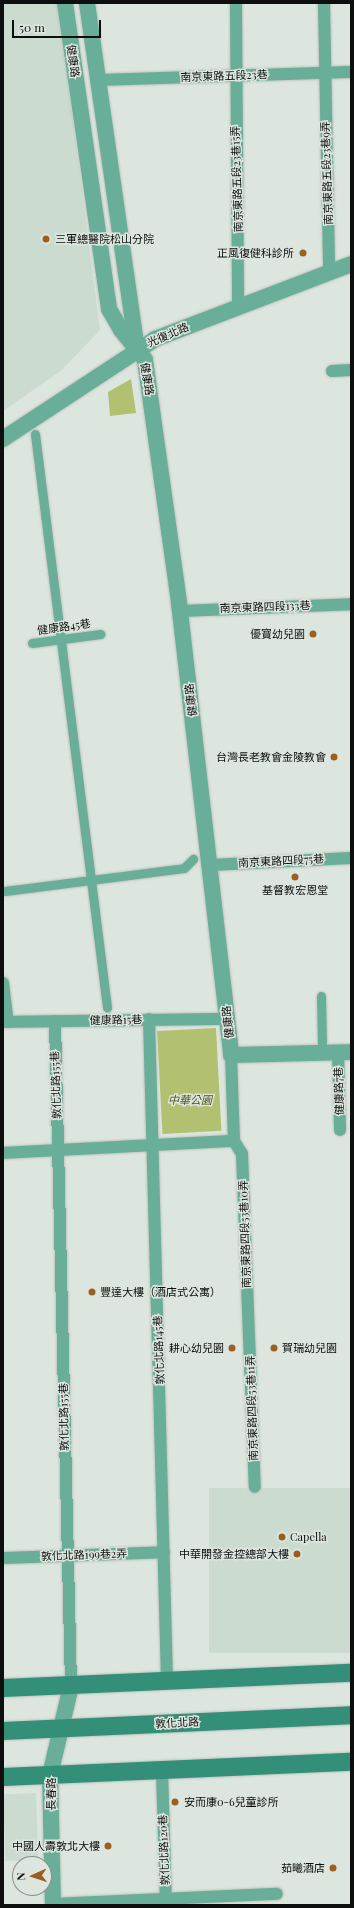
<!DOCTYPE html>
<html>
<head>
<meta charset="utf-8">
<style>
  body { margin:0 }
  #map { position:relative; width:354px; height:1908px; overflow:hidden; background:#dde5df; font-family:"Playfair Display","Noto Sans TC",serif }
  div>[style] { position:absolute }
  .built>* { inset:0; background:#ccdbd0; transform-origin:0 0 }
  .green>* { inset:0; background:#b2c171; transform-origin:0 0 }
  .roads { filter:drop-shadow(0 0 1px #bcc3bd) drop-shadow(0 0 1px #bcc3bd) }
  .pedestrian>* { height:9px; margin:-4.5px; padding:0 4.5px; transform-origin:4.5px; border-radius:4.5px; background:#69ae99 }
  .minor>* { height:12px; margin:-6px; padding:0 6px; transform-origin:6px; border-radius:6px; background:#69ae99 }
  .tertiary>* { height:16px; margin:-8px; padding:0 8px; transform-origin:8px; border-radius:8px; background:#69ae99 }
  .secondary>* { height:18px; margin:-9px; padding:0 9px; transform-origin:9px; border-radius:9px; background:#338f77 }
  .dots>* { width:11px; height:11px; translate:-50% -50%; box-sizing:border-box; border:2px solid #dde5df; border-radius:50% }
  span { translate:-50% -50%; white-space:nowrap; text-align:center; line-height:1.15; -webkit-text-stroke:3px #dde5df; paint-order:stroke }
  .street-label { font-size:11px; color:#0c0f0d }
  .poi-label { font-size:11px; color:#0c0f0d }
  .left { translate:0 -50%; text-align:left }
  .right { translate:-100% -50%; text-align:right }
  .park-label { font-size:11px; color:#4c5516; font-style:italic }
  .frame { position:absolute; inset:0; border:4px solid #0c0f0d; pointer-events:none }
  .north { position:absolute; left:12px; top:1856px; width:40px; height:40px; box-sizing:border-box; background:#dde5df; border:1px solid #898f8b; border-radius:50%; rotate:267deg; font-size:11px; font-weight:700; line-height:16px; text-align:center; color:#0c0f0d }
  .north::after { content:''; display:block; margin:auto; width:14px; height:18px; background:#9b6020; clip-path:polygon(50% 0,100% 100%,50% 72%,0 100%) }
  .scale { position:absolute; left:12px; top:20px; width:89px; height:18px; box-sizing:border-box; border:2px solid #0c0f0d; border-top:0; padding-left:5px; font-size:12px; line-height:14px; white-space:nowrap; color:#0c0f0d; -webkit-text-stroke:3px #dde5df; paint-order:stroke }
</style>
</head>
<body>
<div id="map">
  <div class="built">
    <div style="clip-path:polygon(3px 3px,58px 3px,100px 330px,62px 370px,3px 411px)"></div>
    <div style="left:351px;top:1488px;width:165px;height:142px;rotate:90deg"></div>
    <div style="left:36px;top:1793px;width:67px;height:33px;rotate:88deg"></div>
  </div>
  <div class="green">
    <div style="clip-path:polygon(131px 379px,136px 413px,110px 416px,108px 392px)"></div>
    <div style="left:216px;top:1028px;width:103px;height:59px;rotate:87deg"></div>
  </div>
  <div class="roads">
    <div class="pedestrian">
      <div style="left:35px;top:434px;width:578px;rotate:82.84deg"></div>
      <div style="left:32px;top:643px;width:69px;rotate:-7.5deg"></div>
      <div style="left:5px;top:891px;width:180px;rotate:-7.3deg"></div>
      <div style="left:184px;top:868px;width:13px;rotate:-45deg"></div>
      <div style="left:321px;top:996px;width:49px;rotate:88.8deg"></div>
    </div>
    <div class="minor">
      <div style="left:236px;top:3px;width:304px;rotate:89.6deg"></div>
      <div style="left:324px;top:3px;width:270px;rotate:88.9deg"></div>
      <div style="left:97px;top:80px;width:254px;rotate:-1.8deg"></div>
      <div style="left:332px;top:371px;width:19px;rotate:-3deg"></div>
      <div style="left:180px;top:611px;width:171px;rotate:-2.3deg"></div>
      <div style="left:211px;top:865px;width:140px;rotate:-2.9deg"></div>
      <div style="left:3px;top:983px;width:39px;rotate:83deg"></div>
      <div style="left:149px;top:1019px;width:662px;rotate:88.44deg"></div>
      <div style="left:55px;top:1021px;width:665px;rotate:88.62deg"></div>
      <div style="left:3px;top:1022px;width:225px;rotate:-0.8deg"></div>
      <div style="left:338px;top:1052px;width:78px;rotate:88.5deg"></div>
      <div style="left:231px;top:1055px;width:86px;rotate:88deg"></div>
      <div style="left:234px;top:1141px;width:15px;rotate:58deg"></div>
      <div style="left:242px;top:1154px;width:333px;rotate:87.8deg"></div>
      <div style="left:3px;top:1153px;width:231px;rotate:-3deg"></div>
      <div style="left:3px;top:1558px;width:161px;rotate:-2.1deg"></div>
      <div style="left:162px;top:1770px;width:135px;rotate:88.3deg"></div>
      <div style="left:53px;top:1904px;width:224px;rotate:-2.6deg"></div>
    </div>
    <div class="tertiary">
      <div style="left:65px;top:3px;width:309px;rotate:81.8deg"></div>
      <div style="left:109px;top:309px;width:24px;rotate:60deg"></div>
      <div style="left:121px;top:330px;width:38px;rotate:51deg"></div>
      <div style="left:145px;top:360px;width:245px;rotate:82deg"></div>
      <div style="left:179px;top:603px;width:455px;rotate:83.4deg"></div>
      <div style="left:231px;top:1055px;width:120px;rotate:-1.4deg"></div>
      <div style="left:87px;top:3px;width:349px;rotate:81.8deg"></div>
      <div style="left:3px;top:439px;width:182px;rotate:-33.3deg"></div>
      <div style="left:155px;top:339px;width:210px;rotate:-20.9deg"></div>
      <div style="left:53px;top:1905px;width:130px;rotate:-91.3deg"></div>
      <div style="left:50px;top:1775px;width:91px;rotate:-76.7deg"></div>
    </div>
    <div class="secondary">
      <div style="left:3px;top:1688px;width:348px;rotate:-2.5deg"></div>
      <div style="left:3px;top:1731px;width:348px;rotate:-2.6deg"></div>
      <div style="left:3px;top:1777px;width:348px;rotate:-2.5deg"></div>
    </div>
  </div>
  <div class="dots">
    <div style="left:46px;top:239px;background:#9b6020"></div>
    <div style="left:303px;top:253px;background:#9b6020"></div>
    <div style="left:313px;top:634px;background:#9b6020"></div>
    <div style="left:334px;top:757px;background:#9b6020"></div>
    <div style="left:295px;top:877px;background:#9b6020"></div>
    <div style="left:92px;top:1292px;background:#9b6020"></div>
    <div style="left:232px;top:1348px;background:#9b6020"></div>
    <div style="left:274px;top:1348px;background:#9b6020"></div>
    <div style="left:282px;top:1537px;background:#9b6020"></div>
    <div style="left:297px;top:1554px;background:#9b6020"></div>
    <div style="left:175px;top:1802px;background:#9b6020"></div>
    <div style="left:108px;top:1846px;background:#9b6020"></div>
    <div style="left:333px;top:1868px;background:#9b6020"></div>
  </div>
  <div class="street-label">
    <span style="left:73px;top:61px;rotate:82deg">健康路</span>
    <span style="left:224px;top:76px;rotate:-2deg">南京東路五段23巷</span>
    <span style="left:327px;top:173px;rotate:-92deg">南京東路五段23巷9弄</span>
    <span style="left:237px;top:179px;rotate:-92deg">南京東路五段23巷15弄</span>
    <span style="left:168px;top:335px;rotate:-23deg">光復北路</span>
    <span style="left:147px;top:379px;rotate:81deg">健康路</span>
    <span style="left:265px;top:607px;rotate:-2deg">南京東路四段133巷</span>
    <span style="left:64px;top:627px;rotate:-8deg">健康路45巷</span>
    <span style="left:191px;top:700px;rotate:-97deg">健康路</span>
    <span style="left:281px;top:861px;rotate:-3deg">南京東路四段75巷</span>
    <span style="left:116px;top:1020px;rotate:-1deg">健康路15巷</span>
    <span style="left:228px;top:1022px;rotate:-96deg">健康路</span>
    <span style="left:56px;top:1085px;rotate:-92deg">敦化北路155巷</span>
    <span style="left:339px;top:1091px;rotate:-92deg">健康路7巷</span>
    <span style="left:245px;top:1234px;rotate:-92deg">南京東路四段53巷10弄</span>
    <span style="left:159px;top:1350px;rotate:-92deg">敦化北路145巷</span>
    <span style="left:252px;top:1408px;rotate:-92deg">南京東路四段53巷11弄</span>
    <span style="left:64px;top:1417px;rotate:-91deg">敦化北路155巷</span>
    <span style="left:84px;top:1555px;rotate:-2deg">敦化北路199巷2弄</span>
    <span style="left:177px;top:1723px;rotate:-3deg">敦化北路</span>
    <span style="left:51px;top:1794px;rotate:-90deg">長春路</span>
    <span style="left:164px;top:1850px;rotate:-92deg">敦化北路120巷</span>
  </div>
  <div class="poi-label">
    <span class="left" style="left:55px;top:239px">三軍總醫院松山分院</span>
    <span class="right" style="left:294px;top:253px">正風復健科診所</span>
    <span class="right" style="left:305px;top:634px">優寶幼兒園</span>
    <span class="right" style="left:326px;top:757px">台灣長老教會金陵教會</span>
    <span style="left:295px;top:890px">基督教宏恩堂</span>
    <span class="left" style="left:100px;top:1292px">豐達大樓（酒店式公寓）</span>
    <span class="right" style="left:224px;top:1348px">耕心幼兒園</span>
    <span class="left" style="left:282px;top:1348px">賀瑞幼兒園</span>
    <span class="left" style="left:290px;top:1537px">Capella</span>
    <span class="right" style="left:289px;top:1554px">中華開發金控總部大樓</span>
    <span class="left" style="left:184px;top:1802px">安而康0-6兒童診所</span>
    <span class="right" style="left:100px;top:1846px">中國人壽敦北大樓</span>
    <span class="right" style="left:325px;top:1868px">茹曦酒店</span>
  </div>
  <div class="park-label">
    <span style="left:190px;top:1100px">中華公園</span>
  </div>
  <div class="frame"></div>
  <div class="north">N</div>
  <div class="scale">50 m</div>
</div>
</body>
</html>
